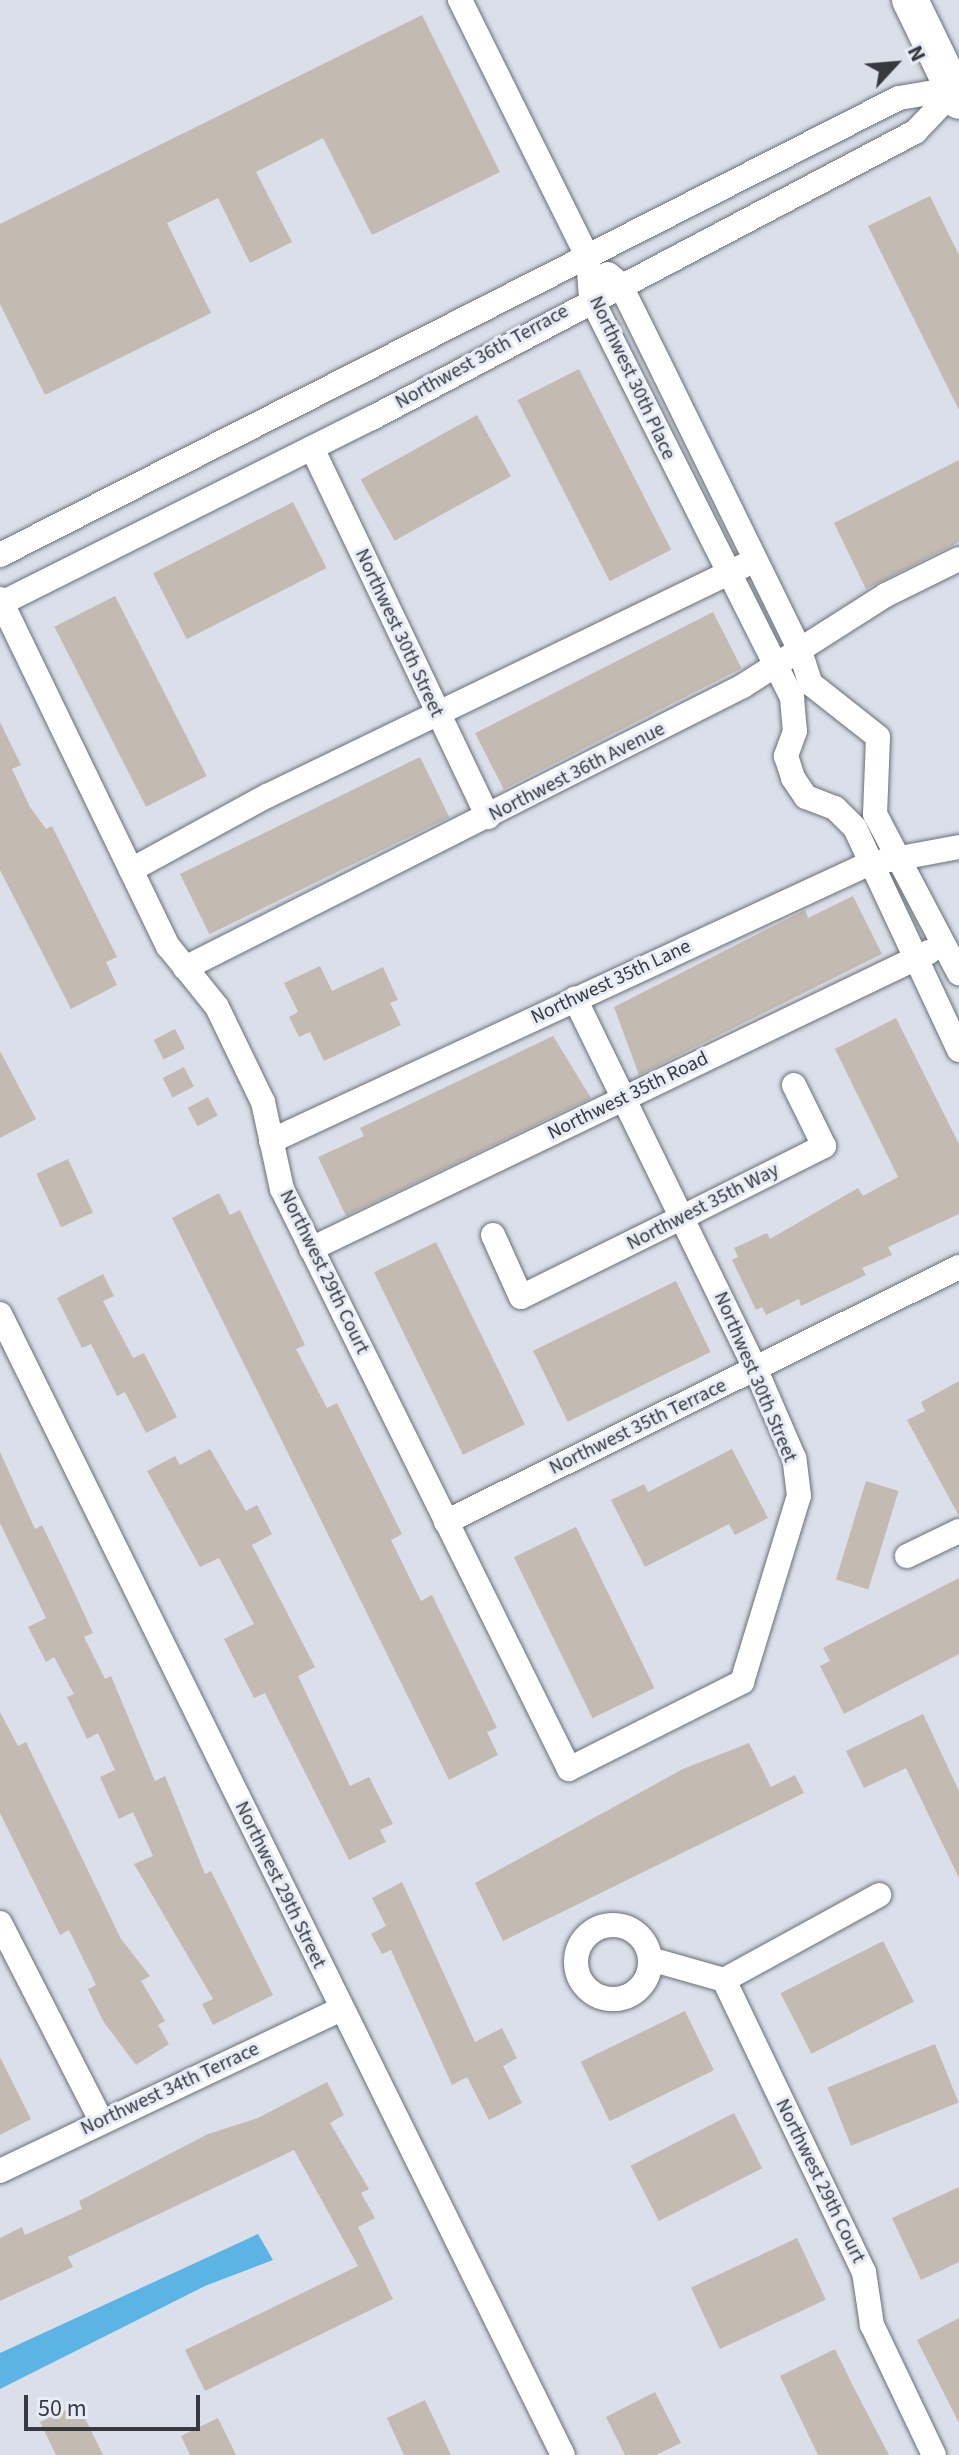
<!DOCTYPE html>
<html>
<head>
<meta charset="utf-8">
<style>
  body { margin:0 }
  #map { position:relative; width:959px; height:2455px; overflow:hidden; background:#dadfe9; font-family:"Source Sans 3",sans-serif }
  div>[style] { position:absolute }
  .water>* { inset:0; background:#5cb4e5 }
  .building>* { inset:0; background:#c3bbb2; transform-origin:0 0 }
  .roads { filter:drop-shadow(0 0 2px #6a6e77) drop-shadow(0 0 2px #6a6e77) }
  .street>* { height:24px; margin:-12px; padding:0 12px; transform-origin:12px; border-radius:12px; background:#fff }
  .street>.ring { margin:-12px; padding:0; box-sizing:content-box; background:none; border:24px solid #fff; border-radius:50% }
  .primary>* { height:36px; margin:-18px; padding:0 18px; transform-origin:18px; border-radius:18px; background:#fff }
  span { translate:-50% -50%; white-space:nowrap; text-align:center; line-height:1.15; -webkit-text-stroke:6px #e7ecf7; paint-order:stroke }
  .street-label { font-size:20px; color:#37393e }
  .north { position:absolute; left:855px; top:24px; width:80px; height:80px; -webkit-text-stroke:6px #e7ecf7; paint-order:stroke; rotate:64deg; font-size:22px; font-weight:700; line-height:32px; text-align:center; color:#37393e }
  .north::after { content:''; display:block; margin:auto; width:28px; height:36px; background:#37393e; clip-path:polygon(50% 0,100% 100%,50% 72%,0 100%) }
  .scale { position:absolute; left:24px; top:2395px; width:176px; height:36px; box-sizing:border-box; border:4px solid #37393e; border-top:0; padding-left:10px; font-size:24px; line-height:28px; white-space:nowrap; color:#37393e; -webkit-text-stroke:6px #e7ecf7; paint-order:stroke }
</style>
</head>
<body>
<div id="map">
  <div class="water">
    <div style="clip-path:polygon(258px 2234px,273px 2260px,205px 2286px,0 2389px,0 2353px)"></div>
  </div>
  <div class="building">
    <div style="clip-path:polygon(422px 15px,500px 172px,372px 235px,323px 138px,256px 172px,292px 242px,250px 263px,218px 198px,167px 223px,211px 313px,45px 395px,0 304px,0 224px)"></div>
    <div style="clip-path:polygon(930px 196px,959px 255px,959px 410px,868px 226px)"></div>
    <div style="left:579px;top:369px;width:203px;height:69px;rotate:63deg"></div>
    <div style="left:477px;top:415px;width:70px;height:133px;rotate:61deg"></div>
    <div style="clip-path:polygon(959px 460px,959px 542px,866px 589px,834px 523px)"></div>
    <div style="left:293px;top:502px;width:74px;height:157px;rotate:63deg"></div>
    <div style="left:115px;top:596px;width:202px;height:68px;rotate:63deg"></div>
    <div style="left:713px;top:612px;width:63px;height:267px;rotate:63deg"></div>
    <div style="clip-path:polygon(0 722px,21px 765px,12px 769px,30px 807px,46px 829px,52px 826px,117px 957px,106px 962px,117px 985px,71px 1009px,0 870px)"></div>
    <div style="left:420px;top:757px;width:67px;height:267px;rotate:64deg"></div>
    <div style="clip-path:polygon(853px 896px,882px 954px,639px 1075px,614px 1007px,805px 910px,808px 918px)"></div>
    <div style="clip-path:polygon(320px 966px,332px 991px,383px 967px,398px 1000px,390px 1003px,401px 1025px,324px 1061px,310px 1032px,299px 1037px,289px 1017px,298px 1012px,284px 983px)"></div>
    <div style="clip-path:polygon(896px 1018px,959px 1144px,959px 1214px,888px 1247px,892px 1255px,862px 1268px,866px 1275px,801px 1306px,799px 1299px,766px 1315px,762px 1307px,756px 1310px,732px 1260px,738px 1257px,734px 1248px,767px 1233px,770px 1239px,858px 1188px,863px 1196px,898px 1177px,835px 1049px)"></div>
    <div style="left:175px;top:1029px;width:22px;height:24px;rotate:63deg"></div>
    <div style="clip-path:polygon(553px 1036px,591px 1098px,346px 1216px,318px 1157px,364px 1136px,360px 1128px)"></div>
    <div style="clip-path:polygon(0 1051px,36px 1119px,0 1138px)"></div>
    <div style="left:184px;top:1067px;width:22px;height:24px;rotate:63deg"></div>
    <div style="left:208px;top:1097px;width:21px;height:23px;rotate:62deg"></div>
    <div style="left:68px;top:1159px;width:59px;height:35px;rotate:65deg"></div>
    <div style="clip-path:polygon(219px 1193px,230px 1215px,240px 1210px,305px 1345px,296px 1349px,327px 1408px,337px 1403px,402px 1534px,391px 1540px,421px 1601px,432px 1595px,497px 1728px,487px 1732px,498px 1755px,449px 1780px,172px 1218px)"></div>
    <div style="left:436px;top:1242px;width:203px;height:69px;rotate:64deg"></div>
    <div style="clip-path:polygon(103px 1274px,114px 1296px,103px 1301px,133px 1358px,144px 1353px,177px 1417px,146px 1433px,125px 1392px,117px 1396px,91px 1344px,82px 1348px,57px 1298px)"></div>
    <div style="left:676px;top:1281px;width:79px;height:159px;rotate:64deg"></div>
    <div style="clip-path:polygon(959px 1381px,959px 1516px,907px 1420px,925px 1411px,921px 1402px)"></div>
    <div style="clip-path:polygon(210px 1449px,246px 1511px,257px 1505px,272px 1534px,252px 1545px,315px 1667px,298px 1676px,350px 1786px,369px 1777px,393px 1824px,380px 1830px,386px 1842px,349px 1860px,265px 1693px,254px 1698px,224px 1639px,254px 1624px,219px 1558px,200px 1567px,147px 1471px,175px 1456px,180px 1465px)"></div>
    <div style="clip-path:polygon(732px 1449px,768px 1518px,735px 1535px,729px 1524px,645px 1567px,611px 1500px,644px 1484px,648px 1492px)"></div>
    <div style="clip-path:polygon(0 1452px,35px 1529px,42px 1525px,67px 1577px,93px 1633px,84px 1637px,105px 1679px,111px 1676px,155px 1781px,165px 1776px,205px 1874px,211px 1871px,273px 1995px,213px 2025px,202px 2004px,213px 1999px,134px 1864px,153px 1856px,133px 1812px,119px 1819px,100px 1777px,115px 1770px,98px 1733px,87px 1739px,67px 1697px,74px 1694px,54px 1657px,46px 1662px,28px 1627px,46px 1618px,0 1523px)"></div>
    <div style="left:866px;top:1481px;width:34px;height:103px;rotate:17deg"></div>
    <div style="left:576px;top:1527px;width:179px;height:69px;rotate:64deg"></div>
    <div style="clip-path:polygon(959px 1578px,959px 1654px,844px 1714px,820px 1666px,830px 1661px,823px 1648px)"></div>
    <div style="clip-path:polygon(0 1712px,18px 1746px,26px 1742px,121px 1939px,150px 1976px,141px 1981px,165px 2021px,158px 2025px,169px 2044px,136px 2065px,103px 2021px,88px 1989px,96px 1985px,69px 1930px,60px 1935px,0 1813px)"></div>
    <div style="clip-path:polygon(923px 1714px,959px 1791px,959px 1878px,906px 1768px,864px 1788px,846px 1751px)"></div>
    <div style="clip-path:polygon(749px 1743px,771px 1787px,795px 1775px,804px 1793px,503px 1941px,475px 1883px,683px 1769px)"></div>
    <div style="clip-path:polygon(402px 1882px,475px 2042px,502px 2028px,517px 2058px,503px 2066px,522px 2103px,489px 2120px,467px 2077px,452px 2085px,391px 1950px,382px 1954px,371px 1934px,386px 1926px,372px 1898px)"></div>
    <div style="left:883px;top:1941px;width:68px;height:115px;rotate:63deg"></div>
    <div style="left:685px;top:2011px;width:66px;height:116px;rotate:64deg"></div>
    <div style="left:935px;top:2044px;width:63px;height:116px;rotate:68deg"></div>
    <div style="clip-path:polygon(0 2057px,31px 2119px,0 2135px)"></div>
    <div style="clip-path:polygon(327px 2082px,344px 2115px,330px 2123px,369px 2189px,361px 2193px,375px 2218px,358px 2227px,393px 2299px,205px 2391px,185px 2350px,358px 2266px,294px 2150px,68px 2257px,73px 2267px,0 2301px,0 2238px,22px 2227px,25px 2235px,82px 2209px,79px 2201px,208px 2134px,258px 2118px)"></div>
    <div style="left:734px;top:2113px;width:62px;height:116px;rotate:63deg"></div>
    <div style="clip-path:polygon(959px 2187px,959px 2262px,921px 2280px,892px 2218px)"></div>
    <div style="left:797px;top:2238px;width:68px;height:117px;rotate:65deg"></div>
    <div style="clip-path:polygon(959px 2318px,959px 2423px,917px 2340px)"></div>
    <div style="clip-path:polygon(835px 2349px,853px 2386px,889px 2455px,818px 2455px,780px 2376px)"></div>
    <div style="clip-path:polygon(655px 2392px,681px 2443px,656px 2455px,625px 2455px,606px 2417px)"></div>
    <div style="clip-path:polygon(425px 2400px,451px 2455px,404px 2455px,387px 2418px)"></div>
    <div style="clip-path:polygon(78px 2404px,103px 2455px,56px 2455px,40px 2422px)"></div>
    <div style="clip-path:polygon(218px 2418px,236px 2455px,190px 2455px,181px 2436px)"></div>
  </div>
  <div class="roads">
    <div class="street">
      <div style="left:460px;top:0;width:288px;rotate:63.6deg"></div>
      <div style="left:588px;top:258px;width:40px;rotate:85.7deg"></div>
      <div style="left:591px;top:298px;width:448px;rotate:63.3deg"></div>
      <div style="left:792px;top:698px;width:33px;rotate:85deg"></div>
      <div style="left:795px;top:731px;width:27px;rotate:110deg"></div>
      <div style="left:786px;top:756px;width:23px;rotate:72deg"></div>
      <div style="left:793px;top:778px;width:23px;rotate:56deg"></div>
      <div style="left:806px;top:797px;width:31px;rotate:21deg"></div>
      <div style="left:835px;top:808px;width:28px;rotate:45deg"></div>
      <div style="left:855px;top:828px;width:245px;rotate:64.9deg"></div>
      <div style="left:608px;top:274px;width:16px;rotate:40deg"></div>
      <div style="left:620px;top:284px;width:102px;rotate:63.7deg"></div>
      <div style="left:665px;top:375px;width:304px;rotate:63.9deg"></div>
      <div style="left:799px;top:648px;width:38px;rotate:72deg"></div>
      <div style="left:811px;top:684px;width:85px;rotate:38.3deg"></div>
      <div style="left:878px;top:737px;width:77px;rotate:92.2deg"></div>
      <div style="left:875px;top:814px;width:180px;rotate:62.2deg"></div>
      <div style="left:312px;top:448px;width:409px;rotate:64.5deg"></div>
      <div style="left:0;top:555px;width:1008px;rotate:-26.95deg"></div>
      <div style="left:899px;top:98px;width:61px;rotate:-9.5deg"></div>
      <div style="left:0;top:599px;width:386px;rotate:64.2deg"></div>
      <div style="left:168px;top:946px;width:78px;rotate:51.2deg"></div>
      <div style="left:217px;top:1007px;width:106px;rotate:64.2deg"></div>
      <div style="left:263px;top:1102px;width:89px;rotate:77.7deg"></div>
      <div style="left:282px;top:1189px;width:647px;rotate:63.67deg"></div>
      <div style="left:569px;top:1769px;width:194px;rotate:-26.7deg"></div>
      <div style="left:742px;top:1682px;width:195px;rotate:-73deg"></div>
      <div style="left:799px;top:1496px;width:38px;rotate:-97deg"></div>
      <div style="left:794px;top:1458px;width:98px;rotate:-113.4deg"></div>
      <div style="left:755px;top:1368px;width:411px;rotate:-116deg"></div>
      <div style="left:2px;top:603px;width:414px;rotate:-26.6deg"></div>
      <div style="left:372px;top:418px;width:614px;rotate:-27.78deg"></div>
      <div style="left:915px;top:132px;width:57px;rotate:-46.4deg"></div>
      <div style="left:131px;top:870px;width:155px;rotate:-28.6deg"></div>
      <div style="left:267px;top:796px;width:529px;rotate:-25.79deg"></div>
      <div style="left:185px;top:968px;width:625px;rotate:-26.81deg"></div>
      <div style="left:743px;top:686px;width:169px;rotate:-32.5deg"></div>
      <div style="left:886px;top:595px;width:81px;rotate:-26.3deg"></div>
      <div style="left:271px;top:1141px;width:658px;rotate:-24.89deg"></div>
      <div style="left:868px;top:864px;width:93px;rotate:-10.6deg"></div>
      <div style="left:493px;top:1235px;width:68px;rotate:65.7deg"></div>
      <div style="left:521px;top:1297px;width:181px;rotate:-26.3deg"></div>
      <div style="left:683px;top:1217px;width:158px;rotate:-26.7deg"></div>
      <div style="left:824px;top:1146px;width:68px;rotate:-116.2deg"></div>
      <div style="left:311px;top:1249px;width:686px;rotate:-25.67deg"></div>
      <div style="left:0;top:1314px;width:1272px;rotate:63.74deg"></div>
      <div style="left:446px;top:1522px;width:573px;rotate:-26.43deg"></div>
      <div style="left:907px;top:1556px;width:58px;rotate:-25.7deg"></div>
      <div style="left:0;top:1923px;width:221px;rotate:62.9deg"></div>
      <div class="ring" style="left:576px;top:1925px;width:50px;height:50px"></div>
      <div style="left:650px;top:1959px;width:77px;rotate:15.8deg"></div>
      <div style="left:724px;top:1980px;width:324px;rotate:64.4deg"></div>
      <div style="left:864px;top:2272px;width:54px;rotate:81.4deg"></div>
      <div style="left:872px;top:2325px;width:144px;rotate:64.5deg"></div>
      <div style="left:724px;top:1980px;width:177px;rotate:-28.7deg"></div>
      <div style="left:0;top:2171px;width:378px;rotate:-25.4deg"></div>
    </div>
    <div class="primary">
      <div style="left:910px;top:0;width:112px;rotate:64.1deg"></div>
    </div>
  </div>
  <div class="street-label">
    <span style="left:482px;top:357px;rotate:-29deg">Northwest 36th Terrace</span>
    <span style="left:632px;top:378px;rotate:65deg">Northwest 30th Place</span>
    <span style="left:399px;top:633px;rotate:65deg">Northwest 30th Street</span>
    <span style="left:577px;top:772px;rotate:-27deg">Northwest 36th Avenue</span>
    <span style="left:611px;top:982px;rotate:-25deg">Northwest 35th Lane</span>
    <span style="left:628px;top:1096px;rotate:-26deg">Northwest 35th Road</span>
    <span style="left:703px;top:1207px;rotate:-27deg">Northwest 35th Way</span>
    <span style="left:324px;top:1272px;rotate:64deg">Northwest 29th Court</span>
    <span style="left:755px;top:1377px;rotate:67deg">Northwest 30th Street</span>
    <span style="left:638px;top:1427px;rotate:-26deg">Northwest 35th Terrace</span>
    <span style="left:280px;top:1885px;rotate:64deg">Northwest 29th Street</span>
    <span style="left:170px;top:2089px;rotate:-25deg">Northwest 34th Terrace</span>
    <span style="left:820px;top:2181px;rotate:64deg">Northwest 29th Court</span>
  </div>
  <div class="north">N</div>
  <div class="scale">50 m</div>
</div>
</body>
</html>
